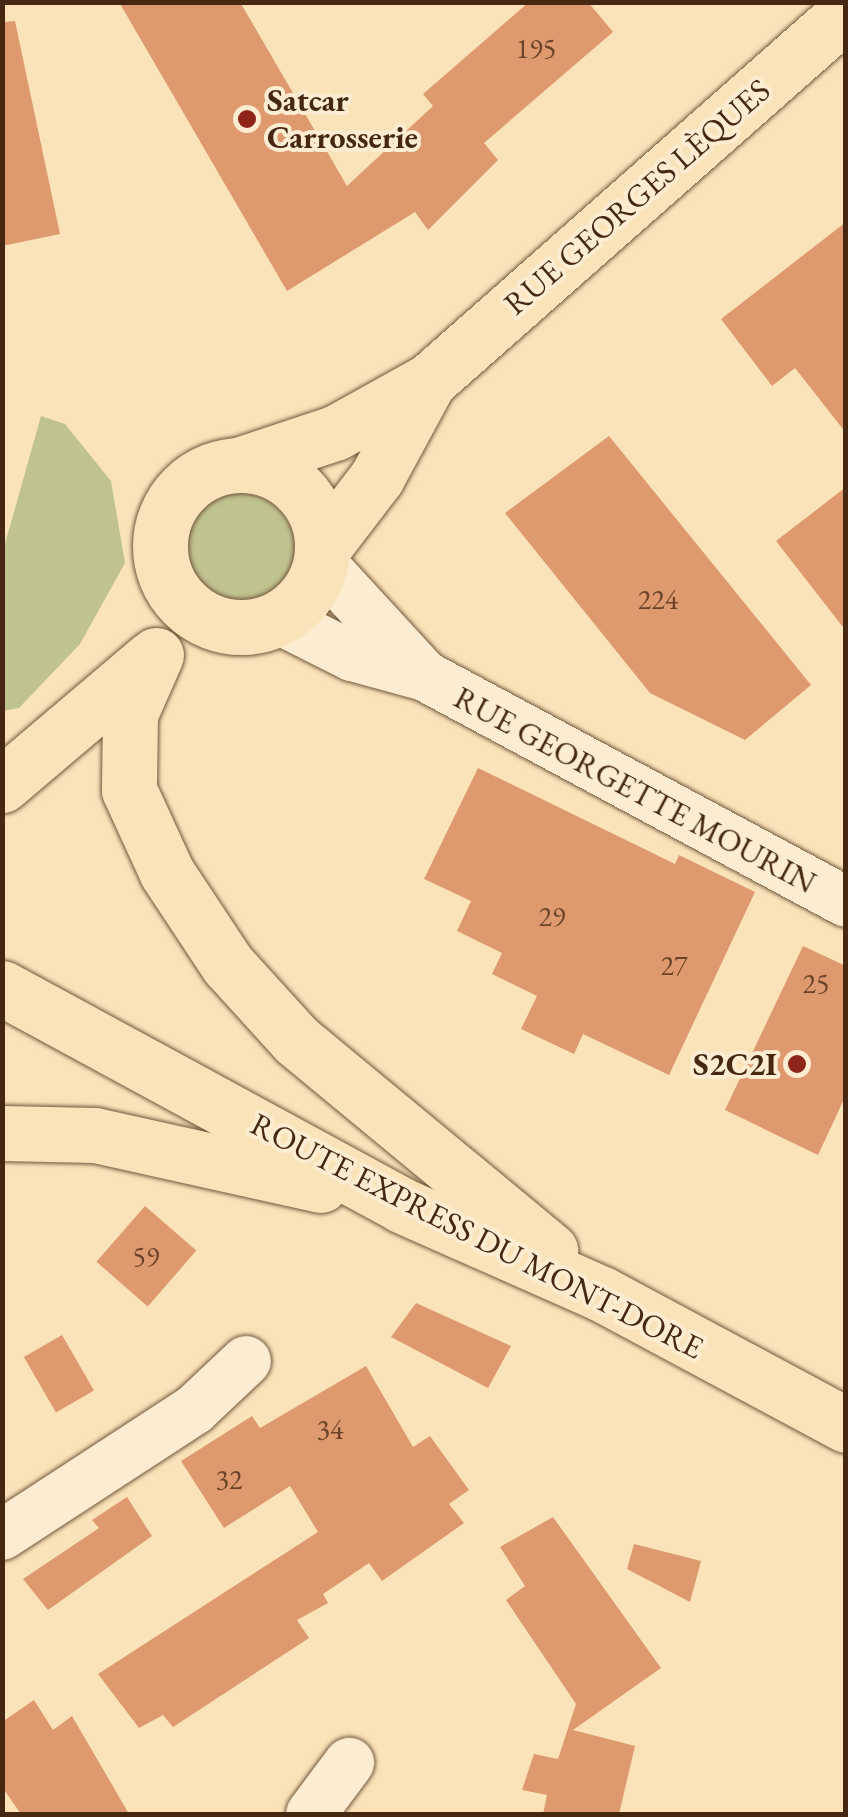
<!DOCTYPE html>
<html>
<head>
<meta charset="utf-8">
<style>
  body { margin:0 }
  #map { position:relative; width:848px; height:1817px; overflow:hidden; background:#fbe3b9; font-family:"EB Garamond",serif }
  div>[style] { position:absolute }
  .green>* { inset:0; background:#c0c38e }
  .round { border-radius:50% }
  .building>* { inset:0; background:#de996f; transform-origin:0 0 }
  .roads { filter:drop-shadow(0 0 2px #73573c) drop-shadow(0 0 2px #73573c) }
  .minor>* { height:50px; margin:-25px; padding:0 25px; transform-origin:25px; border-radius:25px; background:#fcedd2 }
  .major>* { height:55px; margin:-27.5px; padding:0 27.5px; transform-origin:27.5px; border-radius:27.5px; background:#fbe3b9 }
  .major>.ring { margin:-27.5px; padding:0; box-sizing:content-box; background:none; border:55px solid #fbe3b9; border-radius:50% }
  .dots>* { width:28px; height:28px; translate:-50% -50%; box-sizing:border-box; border:5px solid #fcedd2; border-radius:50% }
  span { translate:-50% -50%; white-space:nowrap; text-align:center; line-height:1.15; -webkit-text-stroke:8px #fcedd2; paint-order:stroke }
  .number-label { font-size:28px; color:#6c4429 }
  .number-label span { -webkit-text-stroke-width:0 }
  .poi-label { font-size:32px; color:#462812; font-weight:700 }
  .left { translate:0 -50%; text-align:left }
  .right { translate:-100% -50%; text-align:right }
  .street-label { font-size:32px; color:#462812 }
  .frame { position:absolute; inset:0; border:5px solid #462812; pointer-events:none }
</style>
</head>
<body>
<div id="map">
  <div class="green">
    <div style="clip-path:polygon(41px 416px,65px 424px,111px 481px,125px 563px,80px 644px,19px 708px,3px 711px,3px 551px)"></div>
    <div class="round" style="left:183px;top:493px;width:112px;height:112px"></div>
  </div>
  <div class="building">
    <div style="clip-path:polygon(119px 2px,240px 2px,347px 186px,433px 106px,423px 94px,529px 2px,588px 2px,613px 32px,484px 143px,498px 160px,428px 230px,415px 212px,287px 291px)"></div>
    <div style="clip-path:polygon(15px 21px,60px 234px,2px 246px,2px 22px)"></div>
    <div style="clip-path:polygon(846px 222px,846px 433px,795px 368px,772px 386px,721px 319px)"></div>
    <div style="clip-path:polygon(609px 436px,811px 685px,745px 740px,650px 693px,505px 513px)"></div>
    <div style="clip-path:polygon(846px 487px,846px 631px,776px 541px)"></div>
    <div style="clip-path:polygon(478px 768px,675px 864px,679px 855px,755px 892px,669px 1075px,583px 1034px,574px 1054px,521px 1029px,537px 996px,492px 974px,502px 953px,457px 931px,471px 901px,424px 879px)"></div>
    <div style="clip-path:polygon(803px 946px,846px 966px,846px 1095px,818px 1155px,725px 1110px)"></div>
    <div style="left:145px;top:1206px;width:68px;height:74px;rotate:41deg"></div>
    <div style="clip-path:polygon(416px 1303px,511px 1346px,488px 1388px,391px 1337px)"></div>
    <div style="left:62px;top:1335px;width:64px;height:44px;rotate:60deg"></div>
    <div style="clip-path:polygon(366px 1366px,413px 1447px,430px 1436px,469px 1490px,449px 1504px,464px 1523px,382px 1581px,369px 1563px,323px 1594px,328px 1603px,297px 1620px,309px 1638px,173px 1727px,163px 1715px,139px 1728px,98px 1674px,318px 1532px,290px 1486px,224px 1528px,181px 1461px,252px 1416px,260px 1428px)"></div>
    <div style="clip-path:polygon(127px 1497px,152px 1536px,48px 1610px,23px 1579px,99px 1528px,92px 1520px)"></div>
    <div style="clip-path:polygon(553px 1517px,661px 1668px,573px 1730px,635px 1746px,619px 1814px,543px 1814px,547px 1795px,522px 1790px,534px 1754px,558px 1759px,576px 1704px,506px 1600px,525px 1586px,500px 1547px)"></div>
    <div style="clip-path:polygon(634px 1544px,701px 1561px,690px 1602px,627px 1569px)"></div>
    <div style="clip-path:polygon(34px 1700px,53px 1730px,72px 1716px,129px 1814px,21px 1814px,2px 1787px,2px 1722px)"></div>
  </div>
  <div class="roads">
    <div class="minor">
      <div style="left:321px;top:563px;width:154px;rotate:47.4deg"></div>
      <div style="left:425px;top:676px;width:478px;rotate:28.2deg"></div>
      <div style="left:278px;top:619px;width:83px;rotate:26.6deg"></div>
      <div style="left:352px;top:656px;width:76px;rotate:15.3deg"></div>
      <div style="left:2px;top:1535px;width:230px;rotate:-33.1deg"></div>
      <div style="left:195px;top:1409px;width:70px;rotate:-43.3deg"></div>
      <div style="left:311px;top:1814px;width:64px;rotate:-53.3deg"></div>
    </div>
    <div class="major">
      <div style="left:238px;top:465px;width:102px;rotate:-18.3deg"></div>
      <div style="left:335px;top:433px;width:107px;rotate:-29deg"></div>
      <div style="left:429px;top:381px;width:556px;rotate:-41.43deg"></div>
      <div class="ring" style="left:160px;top:465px;width:107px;height:107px"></div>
      <div style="left:322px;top:549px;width:91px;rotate:-52.6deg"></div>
      <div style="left:377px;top:477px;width:109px;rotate:-61.6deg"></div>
      <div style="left:156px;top:655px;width:64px;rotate:113.8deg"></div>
      <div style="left:130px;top:714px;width:76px;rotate:90.8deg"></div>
      <div style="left:129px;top:790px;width:91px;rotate:65.4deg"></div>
      <div style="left:167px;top:873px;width:110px;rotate:56.5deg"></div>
      <div style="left:228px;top:965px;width:101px;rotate:47.8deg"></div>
      <div style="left:296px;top:1040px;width:330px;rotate:39.6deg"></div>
      <div style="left:2px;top:785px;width:197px;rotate:-40.3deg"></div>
      <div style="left:2px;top:988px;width:454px;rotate:28.5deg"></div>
      <div style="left:401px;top:1205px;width:220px;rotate:23.9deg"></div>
      <div style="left:602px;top:1294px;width:277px;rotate:28.2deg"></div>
      <div style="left:2px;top:1133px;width:93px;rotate:1.2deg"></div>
      <div style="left:95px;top:1135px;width:231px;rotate:12.5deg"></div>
    </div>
  </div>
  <div class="dots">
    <div style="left:247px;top:119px;background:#8f2418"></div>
    <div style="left:797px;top:1064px;background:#8f2418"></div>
  </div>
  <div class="number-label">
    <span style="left:536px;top:48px">195</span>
    <span style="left:658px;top:599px">224</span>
    <span style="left:552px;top:916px">29</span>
    <span style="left:674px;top:965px">27</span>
    <span style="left:816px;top:983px">25</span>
    <span style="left:146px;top:1256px">59</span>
    <span style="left:330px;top:1429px">34</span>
    <span style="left:229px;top:1479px">32</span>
  </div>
  <div class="poi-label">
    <span class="left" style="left:267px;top:119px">Satcar<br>Carrosserie</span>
    <span class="right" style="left:777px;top:1064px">S2C2I</span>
  </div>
  <div class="street-label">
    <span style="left:637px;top:197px;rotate:-41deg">RUE GEORGES LÈQUES</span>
    <span style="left:635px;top:790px;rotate:28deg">RUE GEORGETTE MOURIN</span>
    <span style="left:477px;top:1236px;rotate:27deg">ROUTE EXPRESS DU MONT-DORE</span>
  </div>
  <div class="frame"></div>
</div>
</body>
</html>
